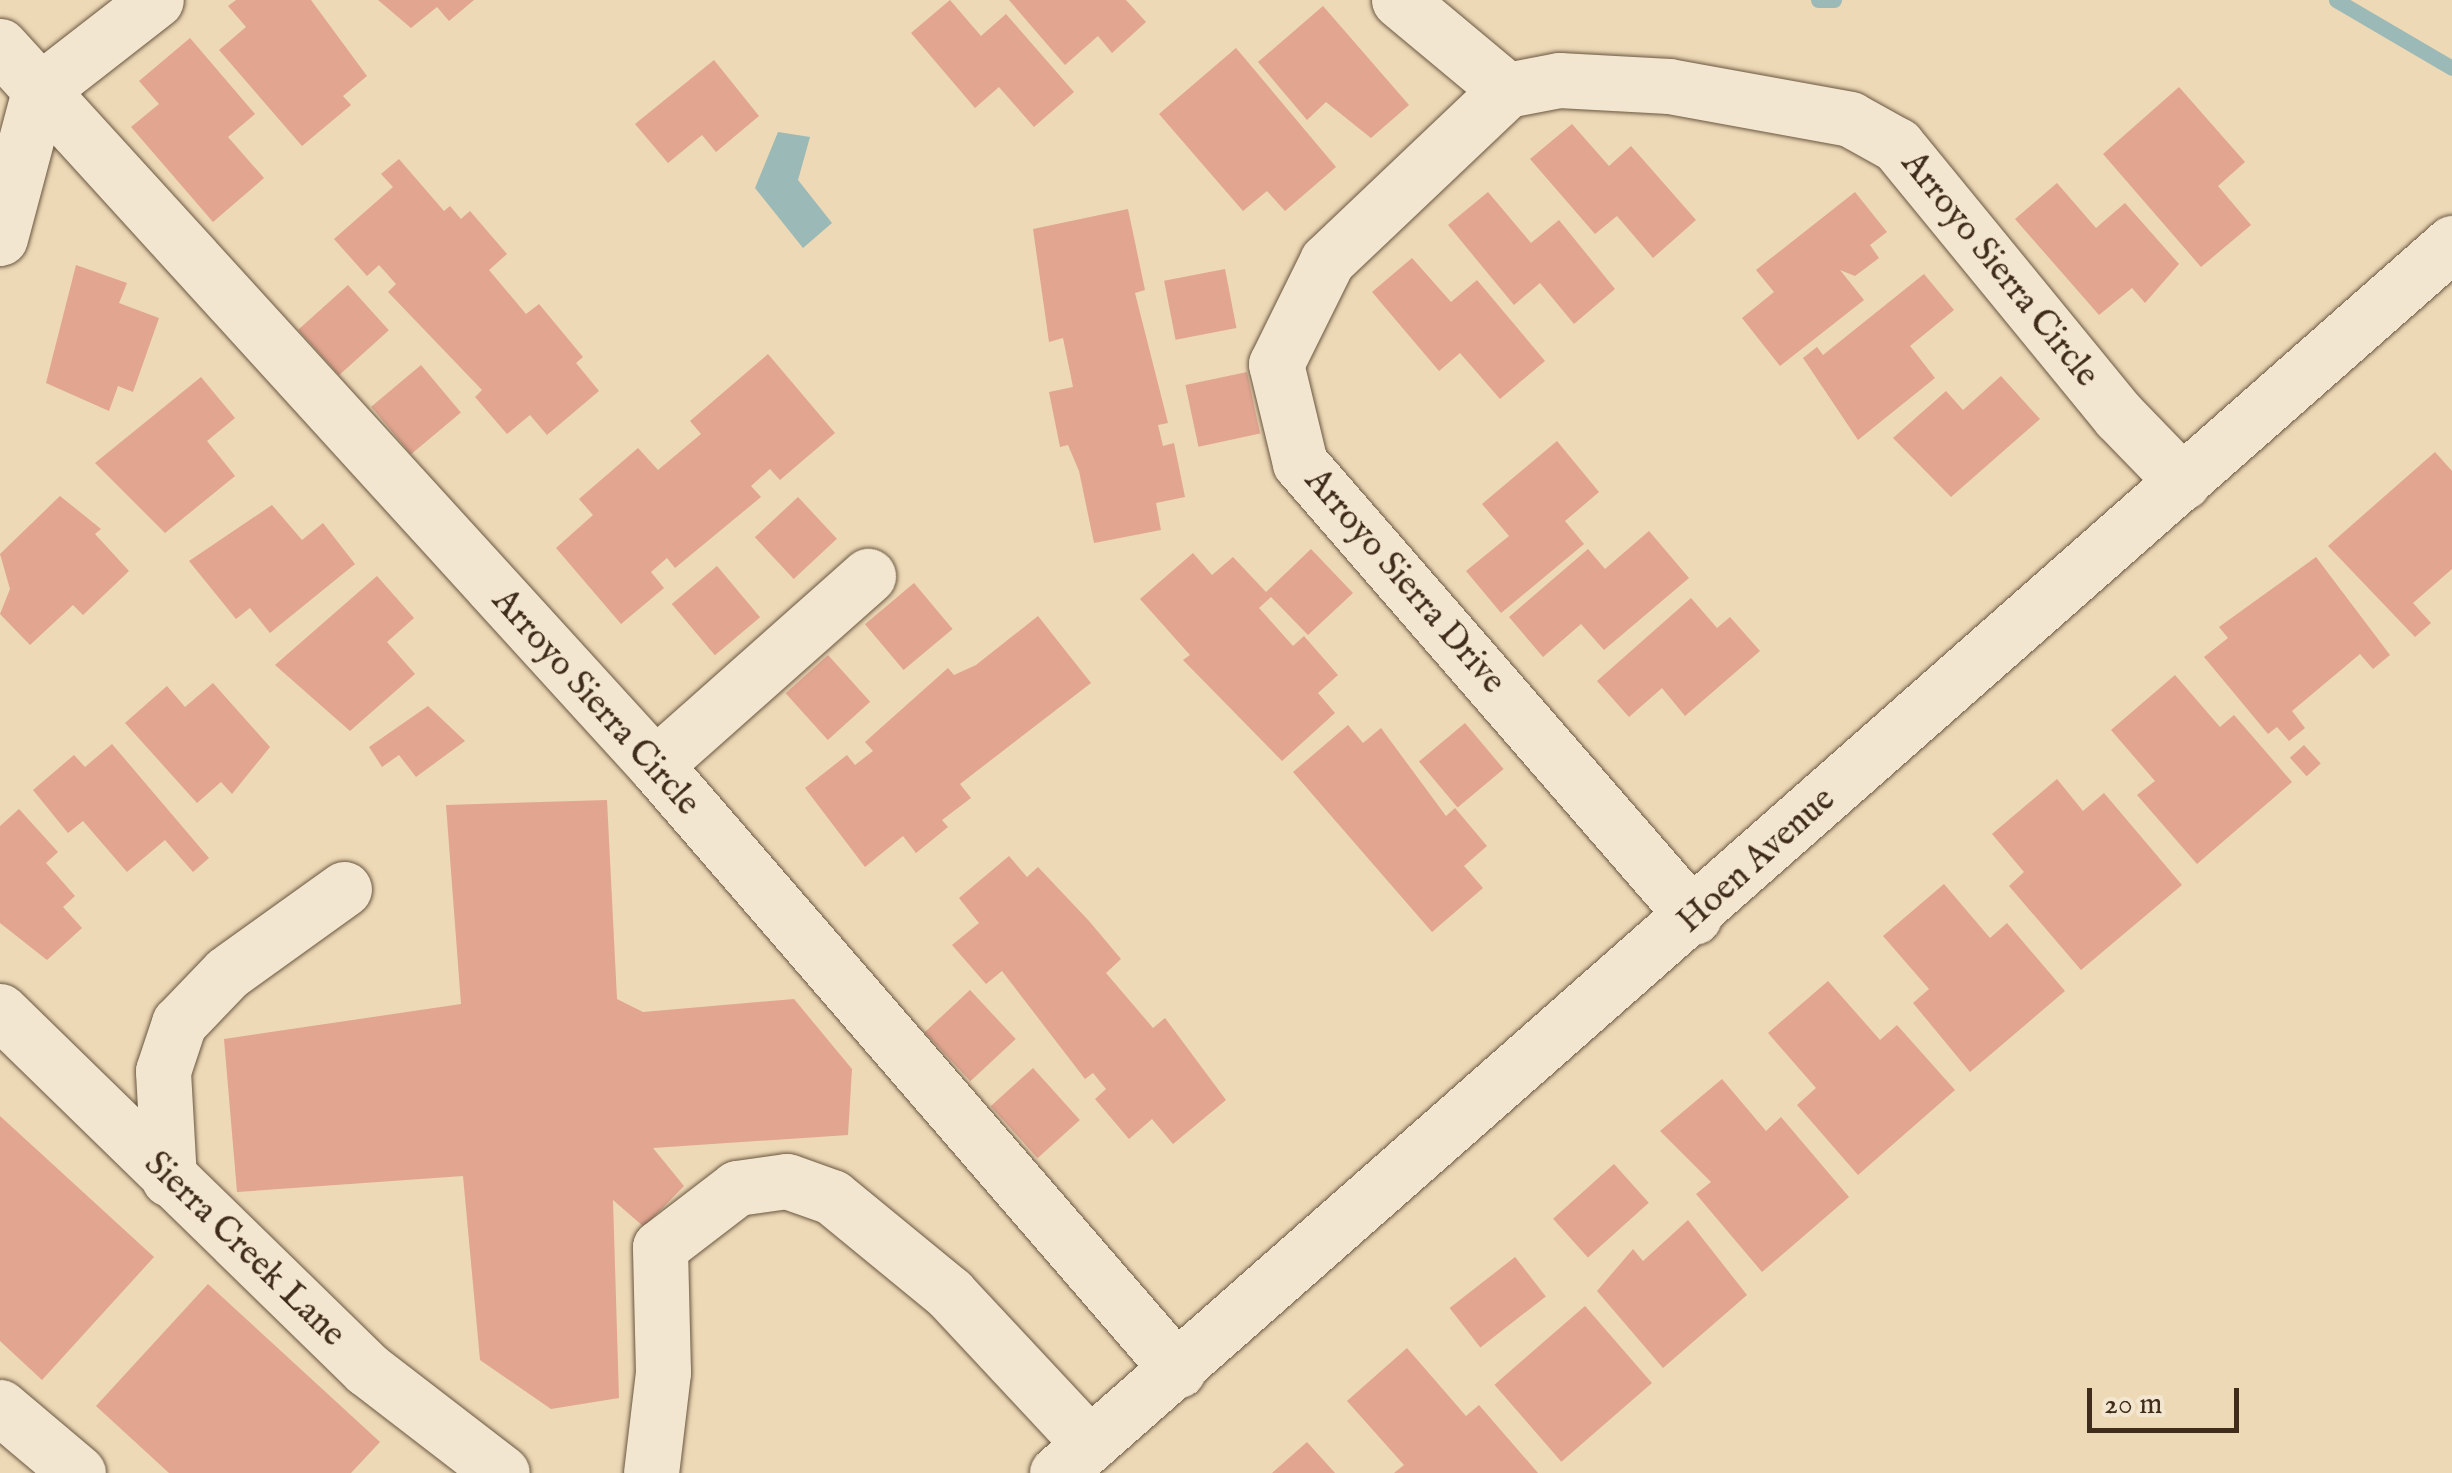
<!DOCTYPE html>
<html>
<head>
<meta charset="utf-8">
<style>
  body { margin:0 }
  #map { position:relative; width:2452px; height:1473px; overflow:hidden; background:#edd9b6; font-family:"IM FELL English",serif }
  div>[style] { position:absolute }
  .water>* { inset:0; background:#9bb9b7 }
  .stream>* { height:15px; margin:-7.5px; padding:0 7.5px; transform-origin:7.5px; border-radius:7.5px; background:#9bb9b7 }
  .building>* { inset:0; background:#e1a590; transform-origin:0 0 }
  .roads { filter:drop-shadow(0 0 2px #6a5741) drop-shadow(0 0 2px #6a5741) }
  .minor>* { height:55px; margin:-27.5px; padding:0 27.5px; transform-origin:27.5px; border-radius:27.5px; background:#f3e6d0 }
  span { translate:-50% -50%; white-space:nowrap; text-align:center; line-height:1.15; -webkit-text-stroke:8px #f3e6d0; paint-order:stroke }
  .street-label { font-size:35px; color:#3f2c1a }
  .scale { position:absolute; left:2087px; top:1388px; width:152px; height:45px; box-sizing:border-box; border:5px solid #3f2c1a; border-top:0; padding-left:12px; font-size:30px; line-height:35px; white-space:nowrap; color:#3f2c1a; -webkit-text-stroke:8px #f3e6d0; paint-order:stroke }
</style>
</head>
<body>
<div id="map">
  <div class="water">
    <div style="clip-path:polygon(778px 132px,810px 137px,798px 180px,832px 223px,803px 248px,755px 188px)"></div>
  </div>
  <div class="stream">
    <div style="left:1818px;top:0;width:16px"></div>
    <div style="left:2336px;top:0;width:134px;rotate:30.4deg"></div>
  </div>
  <div class="building">
    <div style="clip-path:polygon(236px 0,311px 0,367px 76px,343px 96px,351px 105px,302px 146px,219px 50px,246px 27px,228px 6px)"></div>
    <div style="clip-path:polygon(378px 0,474px 0,449px 21px,437px 7px,411px 28px)"></div>
    <div style="clip-path:polygon(950px 0,981px 36px,1006px 14px,1074px 92px,1034px 127px,999px 87px,975px 108px,911px 33px)"></div>
    <div style="clip-path:polygon(1009px 0,1126px 0,1146px 22px,1112px 53px,1098px 36px,1065px 65px)"></div>
    <div style="clip-path:polygon(1323px 6px,1409px 105px,1371px 138px,1326px 102px,1307px 120px,1258px 62px)"></div>
    <div style="clip-path:polygon(190px 38px,255px 114px,228px 137px,264px 178px,213px 222px,131px 127px,159px 104px,139px 81px)"></div>
    <div style="clip-path:polygon(1236px 48px,1336px 167px,1285px 211px,1267px 191px,1243px 211px,1159px 114px)"></div>
    <div style="clip-path:polygon(714px 60px,759px 116px,716px 152px,702px 135px,668px 163px,635px 124px)"></div>
    <div style="clip-path:polygon(2179px 87px,2245px 162px,2218px 186px,2251px 225px,2201px 267px,2103px 154px)"></div>
    <div style="clip-path:polygon(1572px 124px,1609px 166px,1631px 146px,1696px 220px,1653px 258px,1617px 216px,1595px 234px,1530px 159px)"></div>
    <div style="clip-path:polygon(399px 159px,444px 211px,450px 206px,461px 219px,470px 211px,507px 254px,489px 270px,526px 314px,539px 304px,583px 357px,576px 363px,599px 391px,547px 435px,530px 415px,507px 434px,475px 397px,482px 390px,388px 292px,396px 284px,379px 265px,367px 276px,334px 239px,393px 187px,381px 174px)"></div>
    <div style="clip-path:polygon(2057px 183px,2096px 228px,2125px 203px,2179px 264px,2145px 303px,2132px 288px,2099px 315px,2015px 219px)"></div>
    <div style="clip-path:polygon(1488px 192px,1531px 243px,1559px 220px,1615px 289px,1574px 324px,1540px 283px,1514px 305px,1448px 225px)"></div>
    <div style="clip-path:polygon(1855px 192px,1887px 232px,1870px 245px,1879px 258px,1855px 276px,1840px 270px,1864px 300px,1780px 366px,1742px 318px,1774px 292px,1756px 270px)"></div>
    <div style="clip-path:polygon(1128px 209px,1145px 290px,1135px 293px,1168px 423px,1158px 425px,1163px 446px,1174px 443px,1185px 497px,1156px 503px,1161px 530px,1094px 543px,1079px 471px,1068px 445px,1060px 447px,1049px 392px,1073px 387px,1063px 338px,1049px 342px,1033px 229px)"></div>
    <div style="clip-path:polygon(1412px 258px,1451px 302px,1477px 280px,1545px 361px,1500px 399px,1460px 353px,1439px 371px,1372px 292px)"></div>
    <div style="clip-path:polygon(76px 265px,127px 283px,119px 303px,159px 318px,133px 392px,118px 386px,109px 411px,46px 383px)"></div>
    <div style="left:1225px;top:269px;width:60px;height:62px;rotate:79deg"></div>
    <div style="clip-path:polygon(1924px 274px,1954px 310px,1910px 346px,1935px 378px,1858px 440px,1803px 358px,1817px 347px,1823px 355px)"></div>
    <div style="left:348px;top:285px;width:61px;height:67px;rotate:48deg"></div>
    <div style="clip-path:polygon(768px 354px,835px 433px,780px 480px,770px 469px,751px 486px,761px 497px,675px 568px,667px 558px,651px 572px,664px 588px,621px 624px,556px 548px,593px 515px,579px 499px,638px 448px,658px 470px,701px 434px,690px 421px)"></div>
    <div style="left:421px;top:365px;width:62px;height:65px;rotate:50deg"></div>
    <div style="left:1247px;top:372px;width:63px;height:63px;rotate:78deg"></div>
    <div style="clip-path:polygon(2001px 376px,2040px 419px,1951px 497px,1893px 438px,1946px 391px,1963px 410px)"></div>
    <div style="clip-path:polygon(201px 377px,235px 418px,207px 441px,235px 476px,165px 533px,95px 463px)"></div>
    <div style="clip-path:polygon(1557px 441px,1599px 492px,1565px 521px,1584px 544px,1501px 613px,1466px 571px,1509px 536px,1482px 504px)"></div>
    <div style="clip-path:polygon(2435px 452px,2452px 471px,2452px 569px,2413px 603px,2431px 623px,2415px 637px,2328px 546px)"></div>
    <div style="clip-path:polygon(60px 496px,101px 529px,95px 534px,129px 571px,83px 615px,73px 605px,30px 645px,0 614px,10px 589px,0 554px)"></div>
    <div style="left:798px;top:497px;width:57px;height:59px;rotate:47deg"></div>
    <div style="clip-path:polygon(272px 505px,302px 540px,323px 523px,355px 564px,270px 633px,250px 608px,236px 619px,189px 561px)"></div>
    <div style="clip-path:polygon(1649px 531px,1689px 578px,1604px 650px,1581px 624px,1543px 657px,1509px 617px,1588px 549px,1605px 569px)"></div>
    <div style="clip-path:polygon(1311px 549px,1353px 593px,1308px 635px,1271px 597px,1259px 608px,1293px 646px,1304px 636px,1338px 675px,1318px 693px,1335px 713px,1282px 761px,1183px 660px,1190px 655px,1140px 599px,1193px 553px,1212px 575px,1233px 557px,1266px 592px)"></div>
    <div style="clip-path:polygon(2316px 557px,2390px 655px,2373px 669px,2360px 654px,2292px 711px,2305px 728px,2289px 741px,2277px 727px,2268px 734px,2204px 657px,2228px 638px,2219px 627px)"></div>
    <div style="left:717px;top:566px;width:67px;height:59px;rotate:50deg"></div>
    <div style="clip-path:polygon(377px 576px,414px 618px,387px 642px,415px 674px,350px 731px,275px 665px)"></div>
    <div style="left:914px;top:583px;width:60px;height:64px;rotate:50deg"></div>
    <div style="clip-path:polygon(1691px 598px,1717px 628px,1730px 617px,1760px 651px,1685px 716px,1662px 688px,1629px 717px,1597px 681px)"></div>
    <div style="clip-path:polygon(1038px 616px,1091px 683px,960px 784px,971px 798px,942px 820px,948px 827px,916px 853px,903px 836px,865px 867px,805px 788px,847px 755px,855px 765px,873px 751px,865px 742px,948px 668px,954px 675px,976px 665px)"></div>
    <div style="left:828px;top:655px;width:63px;height:57px;rotate:48deg"></div>
    <div style="clip-path:polygon(2175px 675px,2220px 727px,2234px 715px,2292px 782px,2197px 864px,2137px 795px,2155px 781px,2111px 730px)"></div>
    <div style="clip-path:polygon(213px 683px,270px 747px,232px 794px,221px 782px,197px 803px,125px 723px,167px 686px,185px 707px)"></div>
    <div style="clip-path:polygon(428px 706px,465px 741px,416px 777px,399px 755px,382px 767px,369px 747px)"></div>
    <div style="left:1465px;top:723px;width:60px;height:60px;rotate:50deg"></div>
    <div style="clip-path:polygon(1348px 725px,1363px 743px,1381px 728px,1446px 816px,1455px 808px,1487px 846px,1464px 866px,1483px 888px,1432px 932px,1293px 772px)"></div>
    <div style="clip-path:polygon(112px 744px,209px 858px,193px 872px,165px 840px,127px 872px,83px 821px,68px 833px,33px 790px,74px 755px,85px 767px)"></div>
    <div style="left:2304px;top:745px;width:25px;height:19px;rotate:48deg"></div>
    <div style="clip-path:polygon(2057px 779px,2083px 811px,2104px 793px,2182px 885px,2081px 970px,2009px 886px,2024px 872px,1992px 834px)"></div>
    <div style="clip-path:polygon(607px 800px,617px 999px,643px 1012px,794px 999px,852px 1069px,848px 1135px,653px 1148px,684px 1186px,644px 1227px,613px 1200px,619px 1398px,551px 1409px,480px 1360px,463px 1176px,237px 1192px,224px 1039px,461px 1004px,446px 805px)"></div>
    <div style="clip-path:polygon(19px 809px,58px 852px,46px 863px,75px 896px,63px 907px,82px 928px,47px 960px,0 923px,0 826px)"></div>
    <div style="clip-path:polygon(1009px 856px,1027px 877px,1038px 867px,1089px 921px,1121px 959px,1106px 973px,1153px 1028px,1165px 1018px,1226px 1100px,1173px 1144px,1152px 1119px,1129px 1139px,1095px 1099px,1106px 1089px,1093px 1073px,1085px 1079px,1002px 971px,986px 984px,952px 945px,979px 923px,959px 898px)"></div>
    <div style="clip-path:polygon(1944px 884px,1990px 938px,2007px 923px,2065px 991px,1970px 1072px,1913px 1003px,1929px 989px,1883px 936px)"></div>
    <div style="clip-path:polygon(1828px 981px,1880px 1040px,1897px 1025px,1955px 1090px,1858px 1175px,1797px 1105px,1816px 1088px,1768px 1033px)"></div>
    <div style="left:970px;top:990px;width:67px;height:62px;rotate:47deg"></div>
    <div style="left:1033px;top:1068px;width:70px;height:57px;rotate:48deg"></div>
    <div style="clip-path:polygon(1722px 1079px,1766px 1131px,1781px 1117px,1849px 1197px,1762px 1272px,1696px 1194px,1711px 1182px,1660px 1131px)"></div>
    <div style="clip-path:polygon(0 1116px,154px 1257px,42px 1380px,0 1341px)"></div>
    <div style="left:1614px;top:1164px;width:52px;height:82px;rotate:48deg"></div>
    <div style="clip-path:polygon(1688px 1220px,1747px 1295px,1663px 1368px,1597px 1291px,1633px 1249px,1643px 1261px)"></div>
    <div style="left:1515px;top:1257px;width:50px;height:83px;rotate:52deg"></div>
    <div style="clip-path:polygon(208px 1284px,380px 1442px,351px 1473px,169px 1473px,96px 1406px)"></div>
    <div style="left:1585px;top:1306px;width:102px;height:120px;rotate:49deg"></div>
    <div style="clip-path:polygon(1407px 1348px,1466px 1416px,1479px 1405px,1538px 1473px,1394px 1473px,1404px 1465px,1347px 1401px)"></div>
    <div style="clip-path:polygon(1307px 1442px,1335px 1473px,1272px 1473px)"></div>
  </div>
  <div class="roads">
    <div class="minor">
      <div style="left:1399px;top:0;width:141px;rotate:39.8deg"></div>
      <div style="left:1507px;top:90px;width:53px;rotate:-10.9deg"></div>
      <div style="left:1559px;top:80px;width:110px;rotate:3.1deg"></div>
      <div style="left:1669px;top:86px;width:184px;rotate:10.3deg"></div>
      <div style="left:1850px;top:119px;width:54px;rotate:29deg"></div>
      <div style="left:1897px;top:145px;width:350px;rotate:50.7deg"></div>
      <div style="left:2119px;top:416px;width:92px;rotate:45.9deg"></div>
      <div style="left:0;top:46px;width:973px;rotate:47.67deg"></div>
      <div style="left:655px;top:765px;width:800px;rotate:49.16deg"></div>
      <div style="left:1507px;top:90px;width:248px;rotate:136.5deg"></div>
      <div style="left:1327px;top:261px;width:115px;rotate:116.3deg"></div>
      <div style="left:1276px;top:364px;width:102px;rotate:76.4deg"></div>
      <div style="left:1300px;top:463px;width:601px;rotate:49.05deg"></div>
      <div style="left:0;top:238px;width:152px;rotate:-75.1deg"></div>
      <div style="left:39px;top:91px;width:148px;rotate:-37.9deg"></div>
      <div style="left:655px;top:765px;width:285px;rotate:-41.6deg"></div>
      <div style="left:0;top:1011px;width:513px;rotate:44.29deg"></div>
      <div style="left:367px;top:1369px;width:170px;rotate:37.6deg"></div>
      <div style="left:169px;top:1179px;width:108px;rotate:-93.2deg"></div>
      <div style="left:163px;top:1071px;width:51px;rotate:-71.6deg"></div>
      <div style="left:179px;top:1023px;width:69px;rotate:-46.2deg"></div>
      <div style="left:227px;top:973px;width:144px;rotate:-35.7deg"></div>
      <div style="left:0;top:1407px;width:102px;rotate:40.2deg"></div>
      <div style="left:651px;top:1473px;width:102px;rotate:-83.2deg"></div>
      <div style="left:663px;top:1372px;width:125px;rotate:-91.4deg"></div>
      <div style="left:660px;top:1247px;width:97px;rotate:-37.5deg"></div>
      <div style="left:737px;top:1188px;width:50px;rotate:-8deg"></div>
      <div style="left:787px;top:1181px;width:48px;rotate:19.6deg"></div>
      <div style="left:832px;top:1197px;width:153px;rotate:39.4deg"></div>
      <div style="left:950px;top:1294px;width:205px;rotate:47deg"></div>
      <div style="left:1057px;top:1473px;width:1860px;rotate:-41.4deg"></div>
    </div>
  </div>
  <div class="street-label">
    <span style="left:1999px;top:270px;rotate:51deg">Arroyo Sierra Circle</span>
    <span style="left:1404px;top:582px;rotate:49deg">Arroyo Sierra Drive</span>
    <span style="left:595px;top:703px;rotate:48deg">Arroyo Sierra Circle</span>
    <span style="left:1757px;top:861px;rotate:-42deg">Hoen Avenue</span>
    <span style="left:244px;top:1250px;rotate:44deg">Sierra Creek Lane</span>
  </div>
  <div class="scale">20 m</div>
</div>
</body>
</html>
